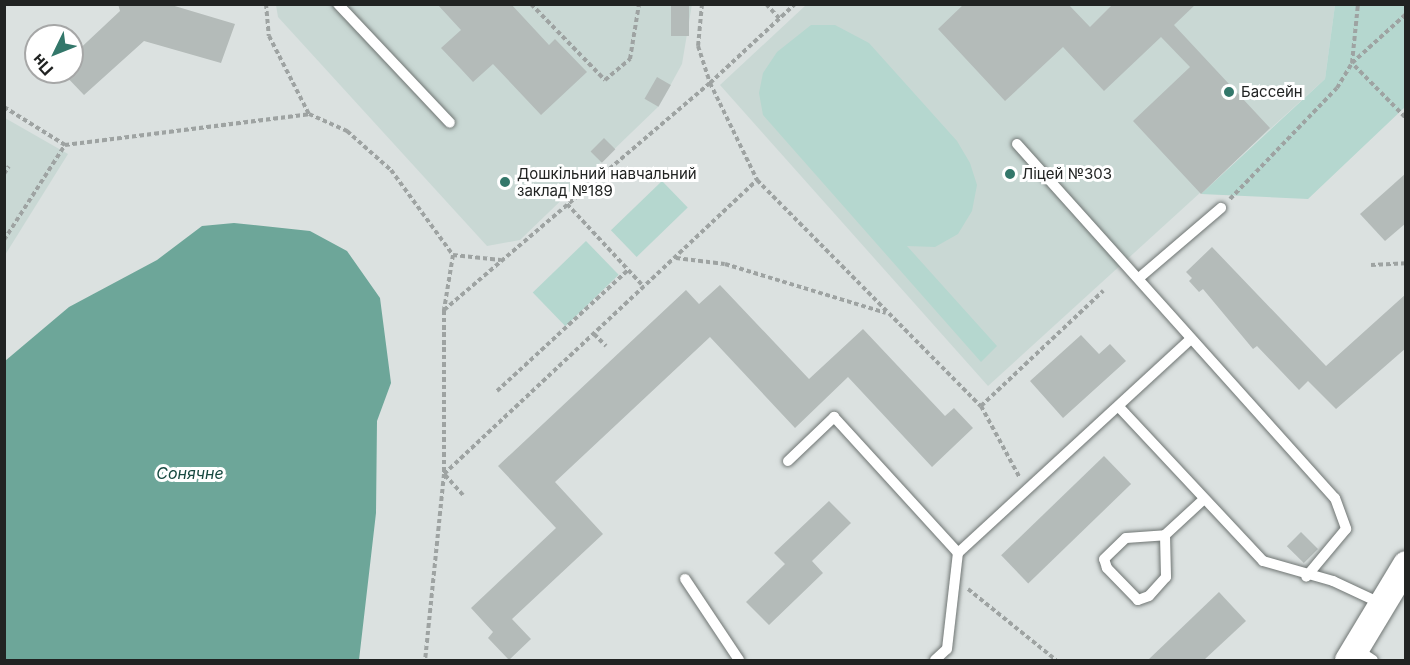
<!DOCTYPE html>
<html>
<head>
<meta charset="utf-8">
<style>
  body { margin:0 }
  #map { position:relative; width:1410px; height:665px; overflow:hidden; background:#dbe1e0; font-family:Inter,sans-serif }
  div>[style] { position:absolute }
  .built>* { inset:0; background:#c9d8d4 }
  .green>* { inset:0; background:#b5d7cf; transform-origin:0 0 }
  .water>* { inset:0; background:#6da699 }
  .building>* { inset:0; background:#b4bbb9; transform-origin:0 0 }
  .path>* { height:4px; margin-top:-2px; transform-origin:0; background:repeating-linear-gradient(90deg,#9ea3a2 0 4.5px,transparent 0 7.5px) }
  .roads { filter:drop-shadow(0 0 2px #6f7573) drop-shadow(0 0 2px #6f7573) }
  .service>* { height:10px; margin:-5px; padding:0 5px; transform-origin:5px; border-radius:5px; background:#fff }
  .tertiary>* { height:27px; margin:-13.5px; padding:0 13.5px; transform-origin:13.5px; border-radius:13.5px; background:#fff }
  .dots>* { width:16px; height:16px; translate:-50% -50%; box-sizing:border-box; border:3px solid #fff; border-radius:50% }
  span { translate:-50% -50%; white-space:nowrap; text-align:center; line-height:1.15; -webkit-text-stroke:6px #fff; paint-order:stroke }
  .poi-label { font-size:15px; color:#212322 }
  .left { translate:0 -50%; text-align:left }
  .water-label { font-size:16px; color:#174940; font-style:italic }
  .frame { position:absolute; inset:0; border:6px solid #212322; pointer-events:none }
  .north { position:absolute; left:24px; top:24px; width:60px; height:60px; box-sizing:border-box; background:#fff; border:2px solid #a6a7a7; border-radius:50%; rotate:227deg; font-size:16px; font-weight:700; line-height:24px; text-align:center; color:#212322 }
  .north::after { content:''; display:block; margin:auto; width:21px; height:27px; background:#33776a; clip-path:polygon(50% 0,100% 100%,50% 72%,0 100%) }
</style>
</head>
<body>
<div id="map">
  <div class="built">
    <div style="clip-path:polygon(692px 4px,682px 64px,659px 106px,520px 240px,487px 246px,278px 17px,276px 5px)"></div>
    <div style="clip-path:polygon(806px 5px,1335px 5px,1325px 79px,988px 386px,720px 85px)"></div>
    <div style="clip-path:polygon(5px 118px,68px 154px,5px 255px)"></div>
  </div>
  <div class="green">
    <div style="clip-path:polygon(1335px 5px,1405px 5px,1405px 107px,1308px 199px,1201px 194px,1325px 79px)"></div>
    <div style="clip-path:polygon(811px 25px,835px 25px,869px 43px,957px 141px,970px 163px,977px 185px,972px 211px,958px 234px,935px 247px,907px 246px,997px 346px,981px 362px,763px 115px,759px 93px,763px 73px,777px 52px)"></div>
    <div style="left:662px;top:181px;width:37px;height:71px;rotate:46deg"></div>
    <div style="left:586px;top:241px;width:47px;height:74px;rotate:46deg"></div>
  </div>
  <div class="water">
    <div style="clip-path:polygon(234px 223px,310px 231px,347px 251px,380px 298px,391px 383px,377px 421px,376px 513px,359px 660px,5px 660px,5px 361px,69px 307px,157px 260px,202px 226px)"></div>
  </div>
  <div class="building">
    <div style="clip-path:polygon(118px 4px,168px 4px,235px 24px,221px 63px,144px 41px,84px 95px,62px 72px,72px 72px,72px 56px,120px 11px)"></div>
    <div style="clip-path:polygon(437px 4px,511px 4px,549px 45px,555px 39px,587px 72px,541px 115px,493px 64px,473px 82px,461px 69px,441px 48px,461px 30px)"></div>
    <div style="left:671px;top:4px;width:18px;height:32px"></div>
    <div style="clip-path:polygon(964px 4px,1068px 4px,1090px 27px,1113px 4px,1196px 4px,1174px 25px,1270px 128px,1201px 194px,1133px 121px,1190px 67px,1161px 37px,1104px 91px,1063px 47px,1005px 101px,938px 29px)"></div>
    <div style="left:657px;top:77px;width:16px;height:25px;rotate:30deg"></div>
    <div style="left:604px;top:138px;width:16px;height:19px;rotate:45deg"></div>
    <div style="clip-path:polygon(1406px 173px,1406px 223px,1385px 241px,1360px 214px)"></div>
    <div style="clip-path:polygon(1212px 247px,1326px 366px,1406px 294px,1406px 348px,1336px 409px,1308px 381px,1299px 390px,1257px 346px,1253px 349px,1203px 289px,1199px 292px,1189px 281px,1192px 278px,1186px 272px)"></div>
    <div style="clip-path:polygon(720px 285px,809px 379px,863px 329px,945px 416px,954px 408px,973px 428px,932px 467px,848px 377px,795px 428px,710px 337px,555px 482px,603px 534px,512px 619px,531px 639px,509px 660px,488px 638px,493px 632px,471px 608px,556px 528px,498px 466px,686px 290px,699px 304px)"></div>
    <div style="clip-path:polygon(1081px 335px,1099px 354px,1110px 344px,1126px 361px,1063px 418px,1030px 381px)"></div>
    <div style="left:1104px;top:456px;width:39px;height:143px;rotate:46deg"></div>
    <div style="clip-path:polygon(829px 501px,851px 523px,812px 561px,823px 573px,769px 625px,746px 602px,785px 564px,774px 553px)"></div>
    <div style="left:1301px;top:532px;width:24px;height:20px;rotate:45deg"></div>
    <div style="clip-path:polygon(1219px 592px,1246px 621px,1204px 660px,1148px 660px)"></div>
  </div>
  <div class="path">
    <div style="left:266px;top:4px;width:32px;rotate:85deg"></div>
    <div style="left:269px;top:36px;width:88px;rotate:62.9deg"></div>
    <div style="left:531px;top:4px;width:106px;rotate:45.8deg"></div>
    <div style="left:605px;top:80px;width:33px;rotate:-40deg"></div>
    <div style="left:630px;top:59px;width:56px;rotate:-80.7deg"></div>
    <div style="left:702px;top:4px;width:42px;rotate:95.4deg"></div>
    <div style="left:698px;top:46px;width:39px;rotate:72deg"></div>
    <div style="left:710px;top:83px;width:116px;rotate:-42.9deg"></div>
    <div style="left:766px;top:4px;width:21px;rotate:47deg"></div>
    <div style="left:4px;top:107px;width:72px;rotate:31.9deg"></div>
    <div style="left:1405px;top:117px;width:76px;rotate:-134.5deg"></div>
    <div style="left:1352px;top:63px;width:73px;rotate:-42.2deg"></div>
    <div style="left:4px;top:174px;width:9px;rotate:-58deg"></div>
    <div style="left:1230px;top:199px;width:154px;rotate:-46.1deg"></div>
    <div style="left:1337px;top:88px;width:29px;rotate:-59deg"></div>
    <div style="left:1352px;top:63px;width:59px;rotate:-84.2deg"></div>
    <div style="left:567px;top:204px;width:113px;rotate:47.1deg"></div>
    <div style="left:4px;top:240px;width:113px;rotate:-57.3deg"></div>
    <div style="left:65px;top:145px;width:246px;rotate:-7.2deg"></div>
    <div style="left:309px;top:114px;width:42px;rotate:24.1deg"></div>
    <div style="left:347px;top:131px;width:59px;rotate:41.6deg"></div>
    <div style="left:391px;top:170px;width:105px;rotate:53.9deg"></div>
    <div style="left:453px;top:255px;width:56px;rotate:99.3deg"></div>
    <div style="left:444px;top:310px;width:164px;rotate:90deg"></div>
    <div style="left:444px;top:474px;width:187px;rotate:95.8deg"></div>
    <div style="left:453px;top:255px;width:48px;rotate:5.9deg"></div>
    <div style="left:676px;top:258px;width:49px;rotate:7deg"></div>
    <div style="left:725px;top:264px;width:168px;rotate:16.9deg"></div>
    <div style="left:1371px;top:265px;width:35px;rotate:-3deg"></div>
    <div style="left:444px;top:310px;width:350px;rotate:-40.5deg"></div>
    <div style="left:710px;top:83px;width:108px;rotate:64.1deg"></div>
    <div style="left:757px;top:180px;width:318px;rotate:45.3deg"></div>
    <div style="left:981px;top:406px;width:82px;rotate:61.6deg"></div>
    <div style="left:594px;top:334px;width:17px;rotate:45deg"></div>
    <div style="left:497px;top:391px;width:178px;rotate:-42.7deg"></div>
    <div style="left:981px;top:406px;width:168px;rotate:-43.3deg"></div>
    <div style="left:463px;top:495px;width:28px;rotate:-132deg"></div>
    <div style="left:444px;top:474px;width:429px;rotate:-43.2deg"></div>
    <div style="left:968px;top:589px;width:113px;rotate:38.9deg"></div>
  </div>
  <div class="roads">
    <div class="service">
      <div style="left:338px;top:4px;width:163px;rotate:46.7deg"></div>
      <div style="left:1017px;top:144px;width:476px;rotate:48.1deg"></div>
      <div style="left:1335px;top:498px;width:33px;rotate:70deg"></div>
      <div style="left:1346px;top:529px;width:62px;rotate:129.8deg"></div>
      <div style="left:1139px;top:278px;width:108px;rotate:-40.5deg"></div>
      <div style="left:1119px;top:407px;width:211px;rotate:46.9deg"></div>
      <div style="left:1263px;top:561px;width:73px;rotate:15.9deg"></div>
      <div style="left:1333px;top:581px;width:52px;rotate:25.1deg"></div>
      <div style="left:788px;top:461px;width:64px;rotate:-43.7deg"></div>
      <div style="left:834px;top:417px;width:184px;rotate:47.6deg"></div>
      <div style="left:1165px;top:535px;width:42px;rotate:88.6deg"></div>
      <div style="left:1166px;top:577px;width:25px;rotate:132deg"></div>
      <div style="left:1149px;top:596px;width:12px;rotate:160deg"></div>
      <div style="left:1138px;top:600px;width:45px;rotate:-134.1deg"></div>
      <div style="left:1107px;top:568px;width:9px;rotate:-108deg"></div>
      <div style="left:1104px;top:559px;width:30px;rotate:-44deg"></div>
      <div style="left:1126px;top:538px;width:39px;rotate:-4deg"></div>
      <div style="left:1165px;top:535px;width:53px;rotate:-42.7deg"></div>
      <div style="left:685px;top:579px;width:97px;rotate:56.3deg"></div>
      <div style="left:1356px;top:649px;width:20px;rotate:33deg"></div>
      <div style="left:935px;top:660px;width:16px;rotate:-43deg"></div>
      <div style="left:947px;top:649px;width:97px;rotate:-83.5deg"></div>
      <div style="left:958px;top:553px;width:316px;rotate:-42.6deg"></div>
    </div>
    <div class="tertiary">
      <div style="left:1348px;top:660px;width:112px;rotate:-58.9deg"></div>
    </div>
  </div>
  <div class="dots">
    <div style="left:1229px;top:92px;background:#33776a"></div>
    <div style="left:1010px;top:174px;background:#33776a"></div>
    <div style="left:505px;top:182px;background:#33776a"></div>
  </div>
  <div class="poi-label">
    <span class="left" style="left:1241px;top:92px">Бассейн</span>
    <span class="left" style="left:517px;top:182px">Дошкільний навчальний<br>заклад №189</span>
    <span class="left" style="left:1022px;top:174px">Ліцей №303</span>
  </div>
  <div class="water-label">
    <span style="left:190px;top:473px">Сонячне</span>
  </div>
  <div class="frame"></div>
  <div class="north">Пн</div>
</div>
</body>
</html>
